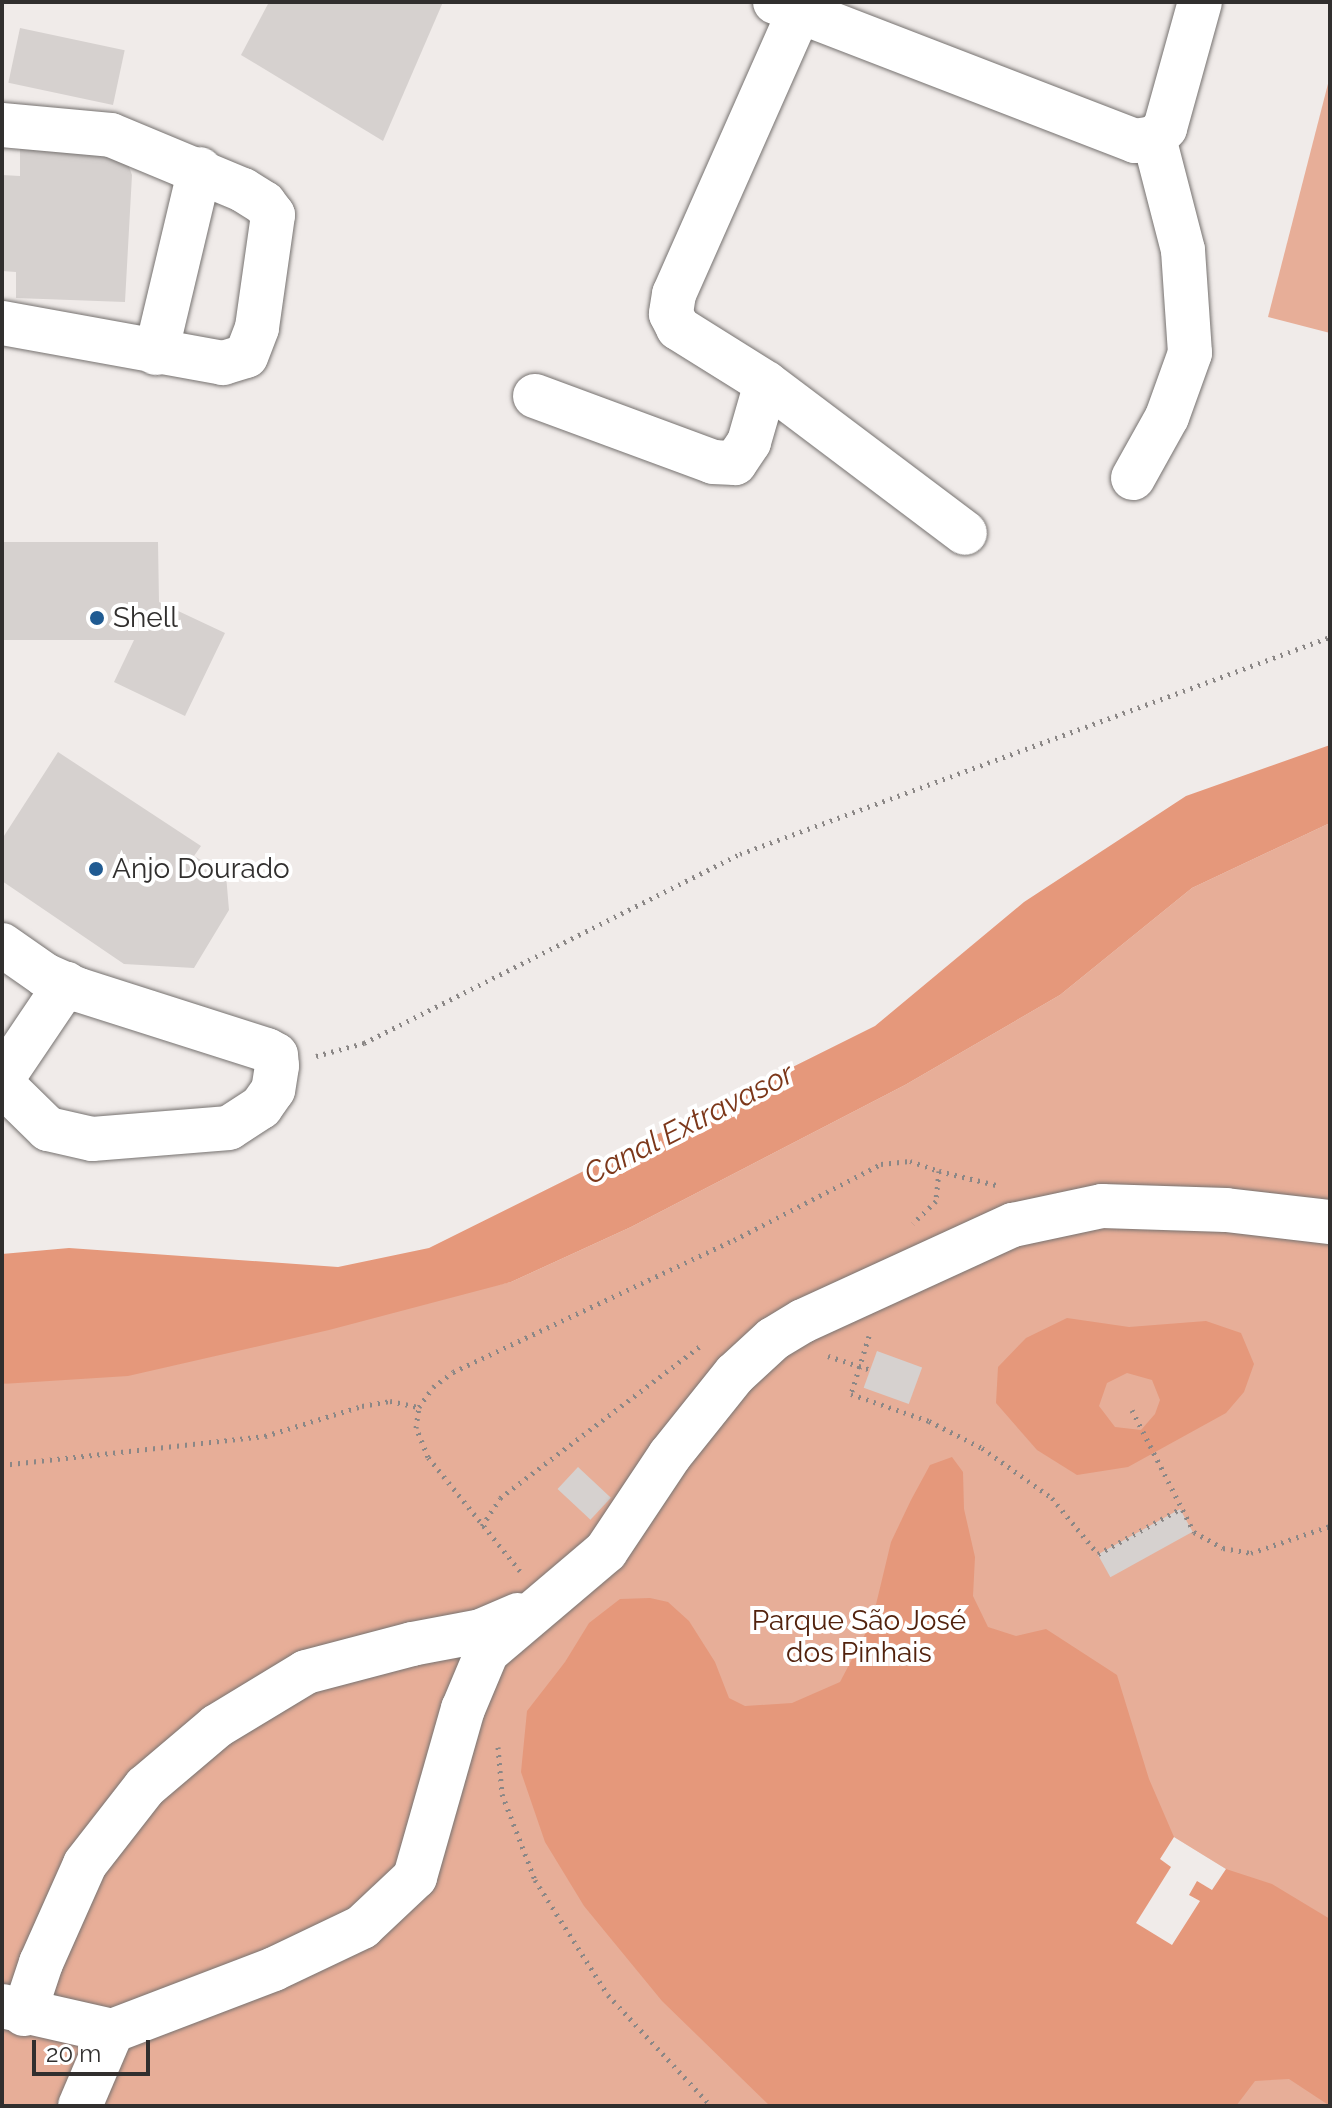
<!DOCTYPE html>
<html>
<head>
<meta charset="utf-8">
<style>
  body { margin:0 }
  #map { position:relative; width:1332px; height:2108px; overflow:hidden; background:#f0ebe9; font-family:Raleway,sans-serif }
  div>[style] { position:absolute }
  .green>* { inset:0; background:#e7ae98 }
  .water>* { inset:0; background:#e5987b }
  .pier>* { inset:0; background:#f0ebe9 }
  .building>* { inset:0; background:#d6d1cf; transform-origin:0 0 }
  .path>* { height:5px; margin-top:-2.5px; transform-origin:0; background:repeating-linear-gradient(90deg,#8b8786 0 2px,transparent 0 8px) }
  .roads { filter:drop-shadow(0 0 2px #767270) drop-shadow(0 0 2px #767270) }
  .minor>* { height:44px; margin:-22px; padding:0 22px; transform-origin:22px; border-radius:22px; background:#fff }
  .dots>* { width:22px; height:22px; translate:-50% -50%; box-sizing:border-box; border:4px solid #fff; border-radius:50% }
  span { translate:-50% -50%; white-space:nowrap; text-align:center; line-height:1.15; -webkit-text-stroke:8px #fff; paint-order:stroke }
  .poi-label { font-size:28px; color:#312f2e }
  .left { translate:0 -50%; text-align:left }
  .park-label { font-size:28px; color:#52220d }
  .water-label { font-size:30px; color:#7c371a; font-style:italic }
  .frame { position:absolute; inset:0; border:4px solid #312f2e; pointer-events:none }
  .scale { position:absolute; left:32px; top:2040px; width:118px; height:36px; box-sizing:border-box; border:4px solid #312f2e; border-top:0; padding-left:10px; font-size:24px; line-height:28px; white-space:nowrap; color:#312f2e; -webkit-text-stroke:6px #fff; paint-order:stroke }
</style>
</head>
<body>
<div id="map">
  <div class="green">
    <div style="clip-path:polygon(1330px 76px,1330px 333px,1268px 317px)"></div>
    <div style="clip-path:polygon(1330px 823px,1330px 2106px,2px 2106px,2px 1384px,511px 1282px,631px 1227px,905px 1085px,1060px 995px,1192px 888px)"></div>
  </div>
  <div class="water">
    <div style="clip-path:polygon(1330px 745px,1330px 823px,1192px 888px,1060px 995px,905px 1085px,631px 1227px,511px 1282px,329px 1330px,128px 1376px,2px 1384px,2px 1254px,69px 1248px,338px 1267px,429px 1248px,875px 1026px,1024px 902px,1186px 796px)"></div>
    <div style="clip-path:polygon(evenodd,1067px 1318px,1129px 1327px,1206px 1321px,1241px 1333px,1254px 1364px,1244px 1392px,1226px 1413px,1128px 1467px,1077px 1475px,1037px 1450px,996px 1403px,998px 1367px,1026px 1338px,1067px 1318px,1127px 1373px,1152px 1380px,1160px 1400px,1155px 1414px,1141px 1430px,1115px 1427px,1099px 1406px,1107px 1383px,1127px 1373px)"></div>
    <div style="clip-path:polygon(952px 1457px,963px 1472px,964px 1509px,975px 1557px,973px 1596px,988px 1627px,1016px 1636px,1046px 1629px,1117px 1675px,1149px 1779px,1174px 1837px,1226px 1869px,1272px 1884px,1330px 1919px,1330px 2106px,1289px 2079px,1255px 2081px,1236px 2106px,770px 2106px,662px 2001px,584px 1906px,545px 1842px,521px 1772px,527px 1711px,565px 1662px,589px 1623px,620px 1599px,650px 1598px,668px 1602px,689px 1621px,715px 1662px,729px 1698px,745px 1706px,792px 1703px,840px 1682px,872px 1621px,891px 1542px,911px 1500px,930px 1465px)"></div>
  </div>
  <div class="pier">
    <div style="clip-path:polygon(1174px 1837px,1226px 1869px,1212px 1890px,1197px 1881px,1189px 1895px,1200px 1901px,1172px 1945px,1136px 1923px,1171px 1867px,1160px 1859px)"></div>
  </div>
  <div class="building">
    <div style="clip-path:polygon(269px 2px,443px 2px,383px 141px,241px 55px)"></div>
    <div style="left:20px;top:28px;width:107px;height:56px;rotate:12deg"></div>
    <div style="clip-path:polygon(20px 146px,124px 153px,132px 175px,125px 302px,16px 298px,16px 272px,2px 271px,2px 175px,20px 176px)"></div>
    <div style="clip-path:polygon(2px 542px,158px 542px,159px 602px,225px 633px,185px 716px,114px 682px,134px 640px,2px 640px)"></div>
    <div style="clip-path:polygon(58px 752px,201px 846px,194px 856px,226px 875px,229px 910px,194px 968px,124px 964px,2px 881px,2px 839px)"></div>
    <div style="left:877px;top:1351px;width:48px;height:39px;rotate:20deg"></div>
    <div style="left:578px;top:1467px;width:45px;height:30px;rotate:43deg"></div>
    <div style="left:1180px;top:1509px;width:26px;height:94px;rotate:61deg"></div>
  </div>
  <div class="path">
    <div style="left:316px;top:1056px;width:50px;rotate:-15.2deg"></div>
    <div style="left:364px;top:1043px;width:421px;rotate:-26.7deg"></div>
    <div style="left:740px;top:854px;width:629px;rotate:-20.19deg"></div>
    <div style="left:939px;top:1171px;width:63px;rotate:13.8deg"></div>
    <div style="left:869px;top:1336px;width:61px;rotate:107.2deg"></div>
    <div style="left:851px;top:1394px;width:83px;rotate:19.1deg"></div>
    <div style="left:929px;top:1421px;width:59px;rotate:27deg"></div>
    <div style="left:982px;top:1448px;width:86px;rotate:35.5deg"></div>
    <div style="left:1052px;top:1498px;width:72px;rotate:50.6deg"></div>
    <div style="left:1098px;top:1554px;width:94px;rotate:-28.8deg"></div>
    <div style="left:828px;top:1356px;width:45px;rotate:18deg"></div>
    <div style="left:1132px;top:1410px;width:137px;rotate:63.1deg"></div>
    <div style="left:1194px;top:1532px;width:33px;rotate:29deg"></div>
    <div style="left:1223px;top:1548px;width:28px;rotate:10deg"></div>
    <div style="left:1251px;top:1553px;width:83px;rotate:-18.9deg"></div>
    <div style="left:2px;top:1465px;width:265px;rotate:-6.3deg"></div>
    <div style="left:265px;top:1436px;width:102px;rotate:-17.2deg"></div>
    <div style="left:362px;top:1406px;width:28px;rotate:-10deg"></div>
    <div style="left:390px;top:1401px;width:30px;rotate:12deg"></div>
    <div style="left:482px;top:1526px;width:33px;rotate:-57deg"></div>
    <div style="left:500px;top:1498px;width:251px;rotate:-37.2deg"></div>
    <div style="left:520px;top:1571px;width:146px;rotate:-128.9deg"></div>
    <div style="left:428px;top:1457px;width:31px;rotate:-112deg"></div>
    <div style="left:416px;top:1428px;width:21px;rotate:-82deg"></div>
    <div style="left:419px;top:1407px;width:24px;rotate:-55deg"></div>
    <div style="left:433px;top:1387px;width:25px;rotate:-37deg"></div>
    <div style="left:453px;top:1372px;width:310px;rotate:-25.2deg"></div>
    <div style="left:734px;top:1240px;width:165px;rotate:-27.3deg"></div>
    <div style="left:881px;top:1164px;width:29px;rotate:-6deg"></div>
    <div style="left:910px;top:1161px;width:31px;rotate:19deg"></div>
    <div style="left:939px;top:1171px;width:30px;rotate:96deg"></div>
    <div style="left:936px;top:1201px;width:32px;rotate:136deg"></div>
    <div style="left:498px;top:1747px;width:47px;rotate:85.1deg"></div>
    <div style="left:502px;top:1794px;width:92px;rotate:69deg"></div>
    <div style="left:535px;top:1880px;width:136px;rotate:57.6deg"></div>
    <div style="left:608px;top:1995px;width:151px;rotate:47.1deg"></div>
  </div>
  <div class="roads">
    <div class="minor">
      <div style="left:775px;top:2px;width:386px;rotate:21.1deg"></div>
      <div style="left:1135px;top:141px;width:19px;rotate:-9deg"></div>
      <div style="left:1154px;top:138px;width:15px;rotate:-42deg"></div>
      <div style="left:1165px;top:128px;width:131px;rotate:-74.5deg"></div>
      <div style="left:799px;top:12px;width:308px;rotate:113.9deg"></div>
      <div style="left:674px;top:294px;width:20px;rotate:99deg"></div>
      <div style="left:671px;top:314px;width:16px;rotate:63deg"></div>
      <div style="left:678px;top:328px;width:104px;rotate:32deg"></div>
      <div style="left:766px;top:383px;width:249px;rotate:37deg"></div>
      <div style="left:2px;top:125px;width:109px;rotate:5.2deg"></div>
      <div style="left:111px;top:135px;width:143px;rotate:22.6deg"></div>
      <div style="left:243px;top:190px;width:25px;rotate:32deg"></div>
      <div style="left:264px;top:203px;width:15px;rotate:53deg"></div>
      <div style="left:273px;top:215px;width:114px;rotate:98.1deg"></div>
      <div style="left:257px;top:328px;width:30px;rotate:111deg"></div>
      <div style="left:246px;top:356px;width:24px;rotate:163deg"></div>
      <div style="left:223px;top:363px;width:225px;rotate:-169.7deg"></div>
      <div style="left:156px;top:353px;width:189px;rotate:-76.6deg"></div>
      <div style="left:535px;top:396px;width:190px;rotate:20.3deg"></div>
      <div style="left:713px;top:462px;width:22px;rotate:3deg"></div>
      <div style="left:735px;top:463px;width:25px;rotate:-56deg"></div>
      <div style="left:749px;top:442px;width:61px;rotate:-73.9deg"></div>
      <div style="left:1133px;top:478px;width:70px;rotate:-60.9deg"></div>
      <div style="left:1167px;top:417px;width:68px;rotate:-70.2deg"></div>
      <div style="left:1190px;top:353px;width:103px;rotate:-93.9deg"></div>
      <div style="left:1183px;top:250px;width:116px;rotate:-104.5deg"></div>
      <div style="left:2px;top:945px;width:52px;rotate:34.9deg"></div>
      <div style="left:45px;top:975px;width:37px;rotate:24deg"></div>
      <div style="left:79px;top:990px;width:197px;rotate:17.7deg"></div>
      <div style="left:267px;top:1050px;width:10px;rotate:29deg"></div>
      <div style="left:276px;top:1055px;width:11px;rotate:85deg"></div>
      <div style="left:277px;top:1066px;width:24px;rotate:99deg"></div>
      <div style="left:273px;top:1090px;width:21px;rotate:125deg"></div>
      <div style="left:261px;top:1107px;width:38px;rotate:147deg"></div>
      <div style="left:229px;top:1128px;width:137px;rotate:175.4deg"></div>
      <div style="left:92px;top:1139px;width:45px;rotate:-167.2deg"></div>
      <div style="left:48px;top:1129px;width:64px;rotate:-135.6deg"></div>
      <div style="left:2px;top:1079px;width:115px;rotate:-56deg"></div>
      <div style="left:2px;top:2006px;width:113px;rotate:12.8deg"></div>
      <div style="left:112px;top:2031px;width:173px;rotate:-20.9deg"></div>
      <div style="left:274px;top:1969px;width:98px;rotate:-25.5deg"></div>
      <div style="left:362px;top:1927px;width:73px;rotate:-43.3deg"></div>
      <div style="left:415px;top:1877px;width:175px;rotate:-74.1deg"></div>
      <div style="left:463px;top:1709px;width:62px;rotate:-67.2deg"></div>
      <div style="left:487px;top:1652px;width:156px;rotate:-40.3deg"></div>
      <div style="left:606px;top:1551px;width:115px;rotate:-56.3deg"></div>
      <div style="left:670px;top:1455px;width:104px;rotate:-51.3deg"></div>
      <div style="left:735px;top:1374px;width:52px;rotate:-42.6deg"></div>
      <div style="left:773px;top:1339px;width:35px;rotate:-31deg"></div>
      <div style="left:803px;top:1321px;width:231px;rotate:-24.6deg"></div>
      <div style="left:1013px;top:1225px;width:91px;rotate:-12.1deg"></div>
      <div style="left:1102px;top:1206px;width:124px;rotate:1.8deg"></div>
      <div style="left:1226px;top:1210px;width:105px;rotate:6.6deg"></div>
      <div style="left:24px;top:2014px;width:54px;rotate:-71.6deg"></div>
      <div style="left:41px;top:1963px;width:108px;rotate:-66deg"></div>
      <div style="left:85px;top:1864px;width:98px;rotate:-52.1deg"></div>
      <div style="left:145px;top:1787px;width:94px;rotate:-40.3deg"></div>
      <div style="left:217px;top:1726px;width:104px;rotate:-31.2deg"></div>
      <div style="left:306px;top:1672px;width:110px;rotate:-14.8deg"></div>
      <div style="left:412px;top:1644px;width:70px;rotate:-10.7deg"></div>
      <div style="left:481px;top:1631px;width:40px;rotate:-23.4deg"></div>
      <div style="left:80px;top:2106px;width:82px;rotate:-66.9deg"></div>
    </div>
  </div>
  <div class="dots">
    <div style="left:97px;top:618px;background:#205b92"></div>
    <div style="left:96px;top:869px;background:#205b92"></div>
  </div>
  <div class="poi-label">
    <span class="left" style="left:113px;top:618px">Shell</span>
    <span class="left" style="left:112px;top:869px">Anjo Dourado</span>
  </div>
  <div class="park-label">
    <span style="left:859px;top:1637px">Parque São José<br>dos Pinhais</span>
  </div>
  <div class="water-label">
    <span style="left:689px;top:1124px;rotate:-27deg">Canal Extravasor</span>
  </div>
  <div class="frame"></div>
  <div class="scale">20 m</div>
</div>
</body>
</html>
